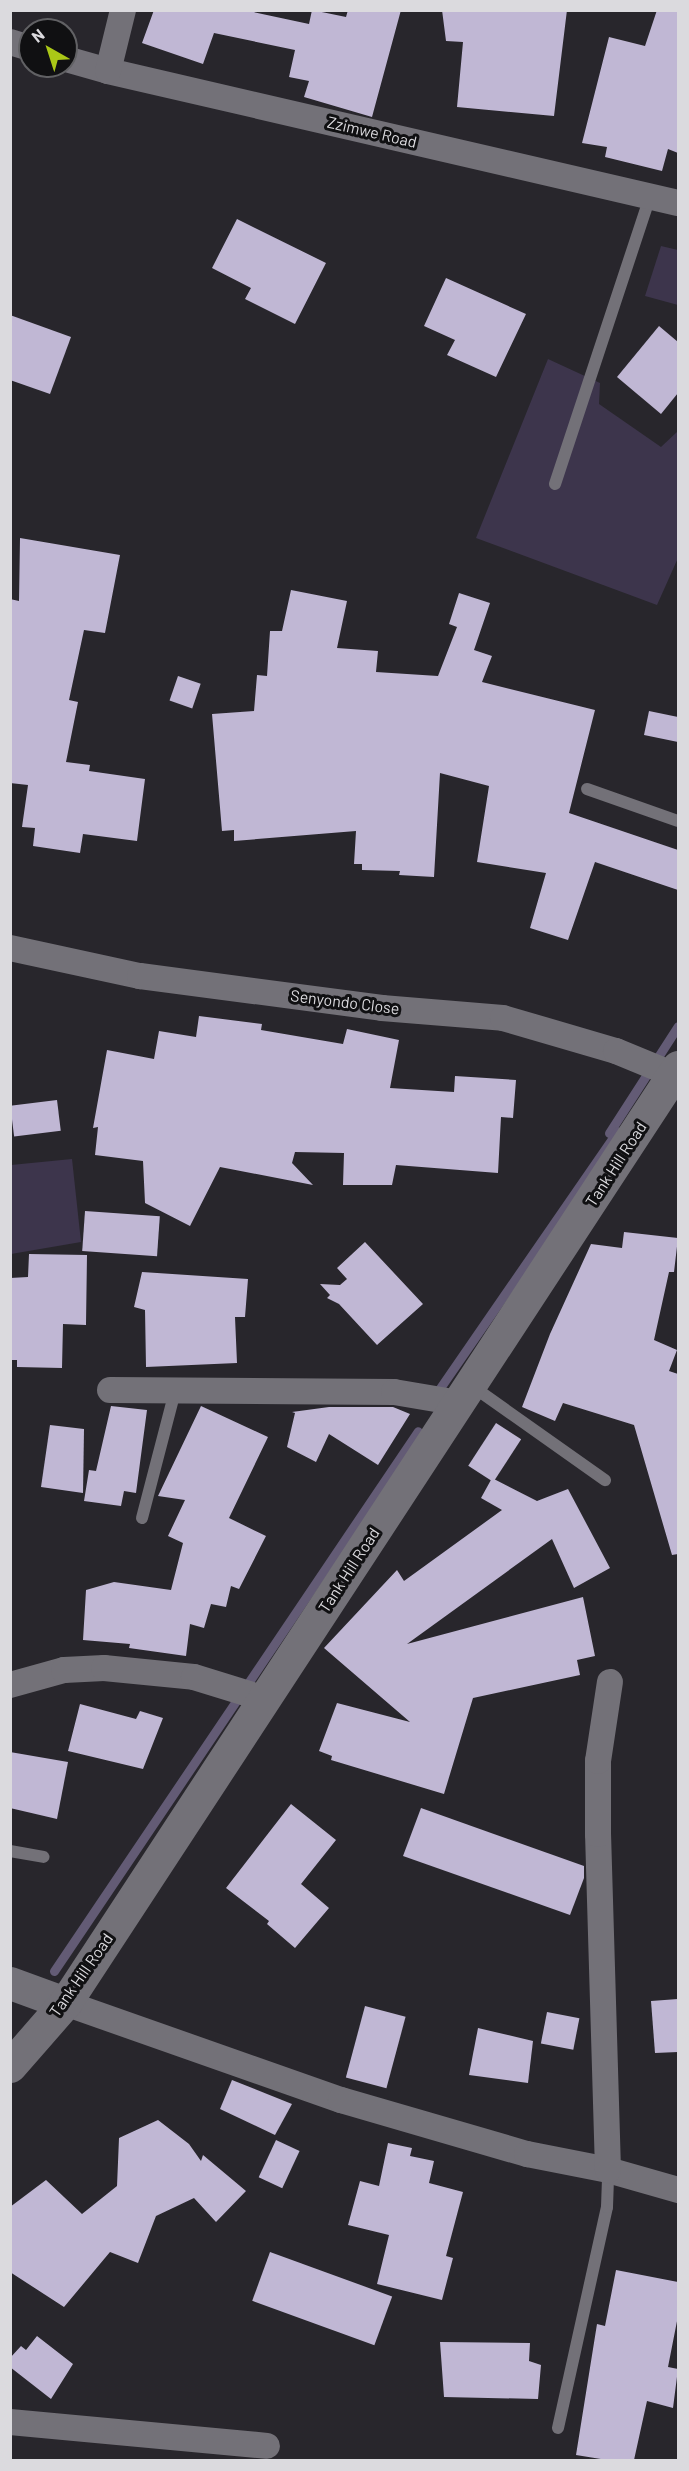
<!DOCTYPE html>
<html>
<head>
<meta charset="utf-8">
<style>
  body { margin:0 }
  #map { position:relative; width:689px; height:2471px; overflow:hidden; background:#28262c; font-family:Barlow,sans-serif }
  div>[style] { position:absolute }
  .green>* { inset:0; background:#3d354c }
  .stream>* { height:9px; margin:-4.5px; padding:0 4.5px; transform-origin:4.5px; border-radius:4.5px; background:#635b75 }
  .building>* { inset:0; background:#c0b7d4; transform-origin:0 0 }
  .lane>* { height:12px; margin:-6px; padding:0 6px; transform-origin:6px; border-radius:6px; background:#737178 }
  .street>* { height:26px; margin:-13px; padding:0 13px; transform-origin:13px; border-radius:13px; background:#737178 }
  .secondary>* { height:33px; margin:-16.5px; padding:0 16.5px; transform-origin:16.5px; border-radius:16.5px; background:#737178 }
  span { translate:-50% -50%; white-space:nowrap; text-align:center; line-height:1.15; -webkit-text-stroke:6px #101012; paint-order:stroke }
  .street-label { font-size:16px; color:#dbdade }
  .frame { position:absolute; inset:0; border:12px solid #dbdade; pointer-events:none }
  .north { position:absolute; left:18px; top:18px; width:60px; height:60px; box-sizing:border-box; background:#101012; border:2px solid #616164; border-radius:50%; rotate:321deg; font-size:16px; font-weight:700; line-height:24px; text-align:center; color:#dbdade }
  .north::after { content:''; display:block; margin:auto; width:21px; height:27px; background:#aac717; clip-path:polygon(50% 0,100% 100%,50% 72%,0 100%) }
</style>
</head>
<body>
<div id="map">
  <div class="green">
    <div style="clip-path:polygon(661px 246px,678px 250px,678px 305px,645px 296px)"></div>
    <div style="clip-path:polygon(548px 359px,600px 383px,599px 404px,661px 447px,678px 431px,678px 558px,657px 605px,476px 538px)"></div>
    <div style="clip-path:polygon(72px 1159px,81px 1242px,11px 1254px,11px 1165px)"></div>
  </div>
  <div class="stream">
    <div style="left:609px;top:1133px;width:127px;rotate:-57.2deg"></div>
    <div style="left:440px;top:1388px;width:312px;rotate:-55.4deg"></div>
    <div style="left:54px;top:1971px;width:651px;rotate:-56.02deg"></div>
  </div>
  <div class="building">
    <div style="clip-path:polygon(154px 10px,244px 10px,309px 24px,312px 10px,346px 17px,348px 10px,401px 10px,372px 117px,304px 97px,309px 81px,289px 77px,295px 50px,214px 33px,203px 64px,142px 43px)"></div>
    <div style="clip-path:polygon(442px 10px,567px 10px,554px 116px,457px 107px,463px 42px,446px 41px)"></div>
    <div style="clip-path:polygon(657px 10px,678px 10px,678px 153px,668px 149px,662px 171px,605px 157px,607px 147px,582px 143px,609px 37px,645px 46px)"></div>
    <div style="clip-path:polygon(237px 219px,326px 263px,295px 324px,245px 299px,251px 288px,212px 268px)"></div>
    <div style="clip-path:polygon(446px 278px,526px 314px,496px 377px,447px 355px,455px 340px,424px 326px)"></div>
    <div style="clip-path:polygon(10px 315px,71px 337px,50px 394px,10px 380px)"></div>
    <div style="clip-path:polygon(659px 326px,678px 342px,678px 393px,661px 414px,617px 377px)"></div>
    <div style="clip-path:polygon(20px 538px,120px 555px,105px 633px,84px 630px,69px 700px,78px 702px,66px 762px,90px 765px,89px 771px,145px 779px,137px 841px,83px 834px,80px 853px,33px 846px,35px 828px,22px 827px,28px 785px,10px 783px,10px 599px,19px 601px)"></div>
    <div style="clip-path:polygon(291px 590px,347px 601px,337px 648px,378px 651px,376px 672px,438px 676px,457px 627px,449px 624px,459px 593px,490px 603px,474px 650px,492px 656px,482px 682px,595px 710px,569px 813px,678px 850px,678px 890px,595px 862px,568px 940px,530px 928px,546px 873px,477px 862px,489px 786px,440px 773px,434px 877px,399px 875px,400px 871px,362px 870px,362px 864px,354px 864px,356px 831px,234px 841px,234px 830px,222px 831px,212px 714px,254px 711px,257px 675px,267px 676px,270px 631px,282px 631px)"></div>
    <div style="left:178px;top:676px;width:24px;height:26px;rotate:19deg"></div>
    <div style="clip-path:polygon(649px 711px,678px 717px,678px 742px,644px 735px)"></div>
    <div style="clip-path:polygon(199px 1016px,262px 1024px,261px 1030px,343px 1044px,347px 1029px,399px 1040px,390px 1088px,454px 1092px,455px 1076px,516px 1080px,513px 1118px,501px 1117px,498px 1173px,396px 1165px,392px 1185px,343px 1185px,344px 1153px,295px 1152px,292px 1163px,313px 1185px,220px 1167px,190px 1226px,145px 1203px,143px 1161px,95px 1155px,98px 1127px,93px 1128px,107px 1050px,154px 1059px,159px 1031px,196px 1037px)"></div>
    <div style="left:57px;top:1100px;width:31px;height:47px;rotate:83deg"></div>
    <div style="left:85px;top:1211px;width:75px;height:40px;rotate:4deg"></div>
    <div style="clip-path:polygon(624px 1232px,678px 1238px,674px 1272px,669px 1272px,654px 1340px,677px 1350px,669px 1371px,678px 1374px,678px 1554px,672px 1555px,634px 1425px,563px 1403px,555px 1421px,522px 1407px,550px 1334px,591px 1244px,622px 1248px)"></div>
    <div style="clip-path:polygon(365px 1242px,423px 1304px,377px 1345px,339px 1304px,327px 1298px,330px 1295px,320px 1284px,340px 1285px,347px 1279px,337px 1268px)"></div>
    <div style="clip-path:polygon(29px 1254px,87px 1255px,86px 1325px,63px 1324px,62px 1368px,17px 1367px,17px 1360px,10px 1360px,10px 1278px,28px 1277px)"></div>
    <div style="clip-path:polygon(142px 1272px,248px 1279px,245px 1317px,235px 1317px,237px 1363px,146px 1367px,145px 1310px,134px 1307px)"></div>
    <div style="clip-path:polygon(111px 1406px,147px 1410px,136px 1493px,124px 1491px,121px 1506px,84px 1501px,89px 1470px,96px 1471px)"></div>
    <div style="clip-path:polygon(201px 1406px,268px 1437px,229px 1518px,266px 1536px,239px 1589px,231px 1586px,226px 1607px,211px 1604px,204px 1628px,190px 1624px,186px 1656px,129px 1648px,130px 1644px,83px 1640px,86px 1590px,114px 1582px,171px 1590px,183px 1543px,168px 1536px,185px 1500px,158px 1496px)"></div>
    <div style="clip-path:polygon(329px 1407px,393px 1407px,410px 1414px,378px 1465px,329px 1434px,316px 1462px,287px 1447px,295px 1413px,292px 1412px)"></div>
    <div style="left:496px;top:1423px;width:30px;height:51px;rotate:33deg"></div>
    <div style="clip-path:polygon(50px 1425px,84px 1429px,83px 1493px,41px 1487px)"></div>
    <div style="clip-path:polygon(492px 1478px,537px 1501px,568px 1489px,610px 1568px,574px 1588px,552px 1539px,407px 1644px,583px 1597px,595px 1656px,577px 1660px,580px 1675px,473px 1698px,444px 1794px,331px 1760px,332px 1756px,319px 1751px,337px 1703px,410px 1722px,324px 1648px,397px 1570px,404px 1581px,502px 1510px,481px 1498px)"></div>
    <div style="clip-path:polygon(80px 1704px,136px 1719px,140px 1711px,163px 1718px,143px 1769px,68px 1751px)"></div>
    <div style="clip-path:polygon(10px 1752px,68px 1762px,57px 1819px,10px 1808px)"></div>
    <div style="clip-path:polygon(291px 1804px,336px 1840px,301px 1884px,329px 1908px,295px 1948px,267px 1924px,269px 1921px,226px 1888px)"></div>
    <div style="clip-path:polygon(421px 1808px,584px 1866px,584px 1878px,570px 1915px,403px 1856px)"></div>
    <div style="clip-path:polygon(678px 1999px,678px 2052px,655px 2053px,651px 2001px)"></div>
    <div style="left:365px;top:2006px;width:42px;height:74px;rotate:15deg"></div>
    <div style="left:547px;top:2012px;width:33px;height:32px;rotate:11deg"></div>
    <div style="clip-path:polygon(478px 2028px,533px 2041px,528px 2083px,469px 2075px)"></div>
    <div style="clip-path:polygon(232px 2080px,292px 2104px,275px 2135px,220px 2109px)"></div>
    <div style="clip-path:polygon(158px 2120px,189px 2144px,201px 2161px,203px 2155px,246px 2191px,216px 2222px,194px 2198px,156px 2216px,138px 2263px,110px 2252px,64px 2307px,10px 2272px,10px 2207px,46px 2180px,82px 2214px,117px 2186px,119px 2138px)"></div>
    <div style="left:276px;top:2140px;width:26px;height:41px;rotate:25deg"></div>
    <div style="clip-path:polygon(388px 2143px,412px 2148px,410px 2156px,434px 2161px,429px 2183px,463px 2192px,446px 2256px,453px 2258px,442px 2300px,377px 2284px,389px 2235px,348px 2225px,360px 2181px,379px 2186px)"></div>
    <div style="left:270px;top:2252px;width:130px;height:52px;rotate:20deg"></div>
    <div style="clip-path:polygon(616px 2270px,678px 2282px,678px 2316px,668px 2367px,678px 2369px,673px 2408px,647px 2401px,634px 2460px,607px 2460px,576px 2455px,597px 2324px,605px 2326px)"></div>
    <div style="clip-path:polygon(37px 2336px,73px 2364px,51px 2399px,10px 2367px,10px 2358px,21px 2346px,26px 2350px)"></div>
    <div style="clip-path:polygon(440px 2342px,530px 2343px,529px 2361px,541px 2365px,538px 2399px,444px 2397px)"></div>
  </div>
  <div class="lane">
    <div style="left:555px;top:484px;width:303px;rotate:-71.7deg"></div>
    <div style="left:587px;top:789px;width:96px;rotate:19.4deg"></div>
    <div style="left:472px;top:1386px;width:163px;rotate:35.3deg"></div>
    <div style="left:142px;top:1518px;width:131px;rotate:-75.4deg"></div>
    <div style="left:10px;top:1851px;width:34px;rotate:10deg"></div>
    <div style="left:558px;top:2428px;width:226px;rotate:-77.5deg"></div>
    <div style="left:607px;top:2207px;width:37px;rotate:-88deg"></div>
  </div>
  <div class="street">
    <div style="left:10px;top:42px;width:21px;rotate:17deg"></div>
    <div style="left:66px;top:59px;width:44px;rotate:15.9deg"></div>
    <div style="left:108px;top:71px;width:585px;rotate:13.04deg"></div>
    <div style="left:108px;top:71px;width:63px;rotate:-76.2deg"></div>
    <div style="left:10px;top:948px;width:133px;rotate:12.2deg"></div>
    <div style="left:140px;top:976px;width:244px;rotate:7.5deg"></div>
    <div style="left:382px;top:1008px;width:121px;rotate:4.7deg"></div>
    <div style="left:503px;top:1018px;width:118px;rotate:16.3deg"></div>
    <div style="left:616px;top:1051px;width:63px;rotate:22.5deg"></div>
    <div style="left:110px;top:1390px;width:284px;rotate:0.4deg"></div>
    <div style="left:394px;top:1392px;width:66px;rotate:9.6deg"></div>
    <div style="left:10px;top:1685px;width:56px;rotate:-15.5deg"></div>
    <div style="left:64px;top:1670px;width:40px;rotate:-2.9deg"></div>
    <div style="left:104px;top:1668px;width:90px;rotate:5.7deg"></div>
    <div style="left:194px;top:1677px;width:74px;rotate:17.2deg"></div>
    <div style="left:65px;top:2003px;width:293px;rotate:19.4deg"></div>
    <div style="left:341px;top:2100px;width:194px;rotate:16.2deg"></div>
    <div style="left:527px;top:2154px;width:83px;rotate:11.2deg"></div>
    <div style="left:608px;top:2170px;width:73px;rotate:15.9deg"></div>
    <div style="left:608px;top:2170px;width:336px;rotate:-91.7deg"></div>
    <div style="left:598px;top:1834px;width:73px;rotate:-90deg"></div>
    <div style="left:598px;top:1761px;width:80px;rotate:-81.4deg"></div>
    <div style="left:10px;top:2422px;width:258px;rotate:5.3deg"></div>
  </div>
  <div class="secondary">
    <div style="left:10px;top:1983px;width:59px;rotate:20deg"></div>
    <div style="left:10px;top:2066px;width:84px;rotate:-48.9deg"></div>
    <div style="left:65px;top:2003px;width:1119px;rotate:-56.78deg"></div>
  </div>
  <div class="street-label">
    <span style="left:372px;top:132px;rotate:13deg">Zzimwe Road</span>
    <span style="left:345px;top:1002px;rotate:7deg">Senyondo Close</span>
    <span style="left:616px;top:1164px;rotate:-57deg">Tank Hill Road</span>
    <span style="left:349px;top:1570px;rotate:-57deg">Tank Hill Road</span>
    <span style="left:81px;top:1975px;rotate:-55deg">Tank Hill Road</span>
  </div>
  <div class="frame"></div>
  <div class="north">N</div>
</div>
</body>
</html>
